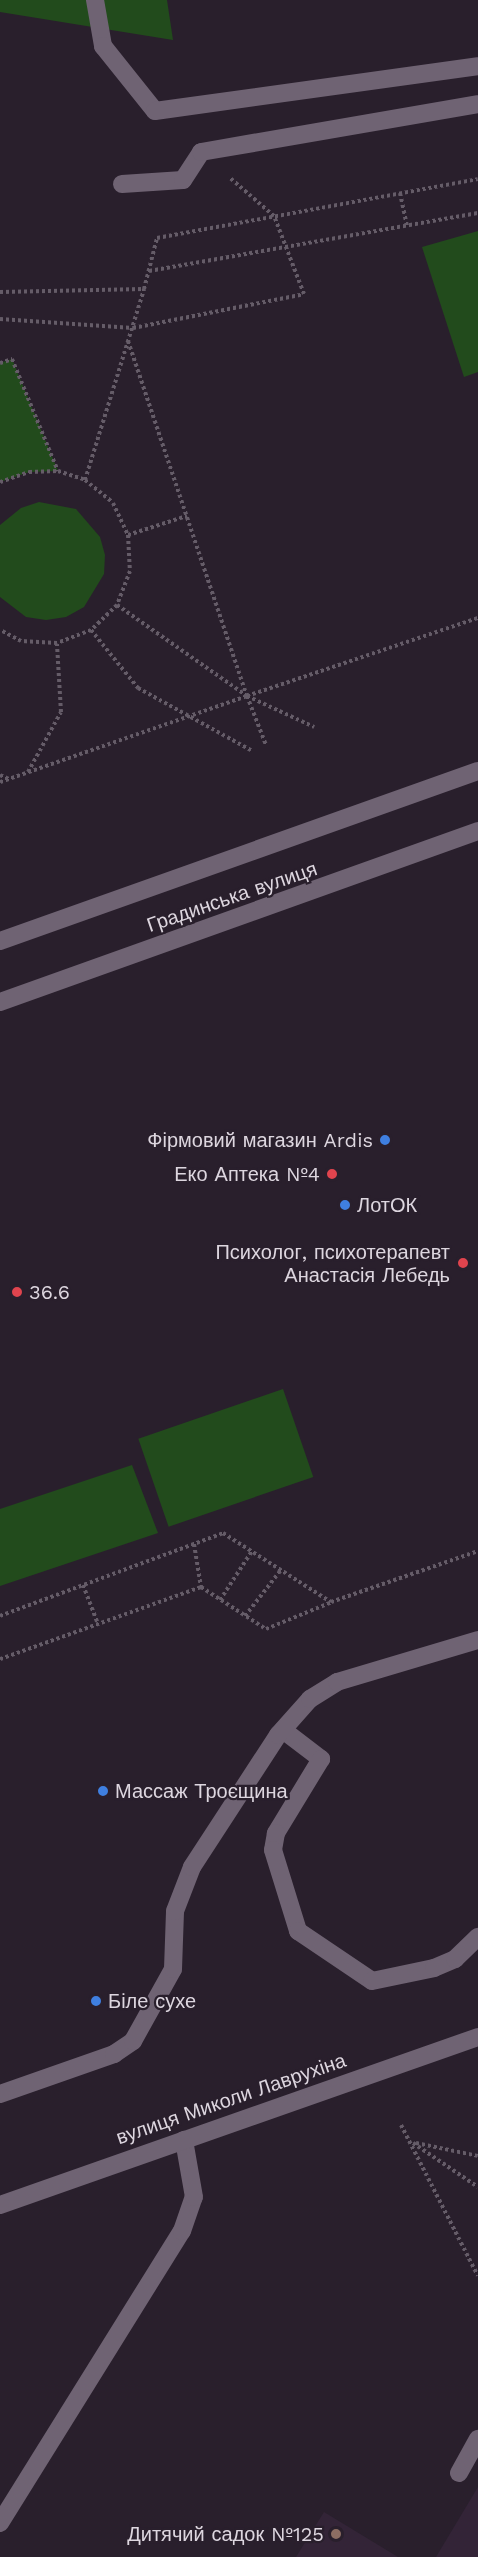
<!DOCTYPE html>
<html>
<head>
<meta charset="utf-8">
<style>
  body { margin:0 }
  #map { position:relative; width:478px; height:2557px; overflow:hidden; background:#291f2c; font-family:"Work Sans",sans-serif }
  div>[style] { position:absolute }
  .built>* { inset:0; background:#332437 }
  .green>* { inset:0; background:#224b1c; transform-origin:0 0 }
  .path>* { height:4px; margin-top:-2px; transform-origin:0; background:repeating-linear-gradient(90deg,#655c68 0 3px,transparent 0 6px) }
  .lane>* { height:18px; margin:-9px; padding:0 9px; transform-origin:9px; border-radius:9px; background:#6f6373 }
  .street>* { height:18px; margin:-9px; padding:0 9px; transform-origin:9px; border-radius:9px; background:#6f6373 }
  .secondary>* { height:18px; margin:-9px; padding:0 9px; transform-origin:9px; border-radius:9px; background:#6f6373 }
  .dots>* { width:16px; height:16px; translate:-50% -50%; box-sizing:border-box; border:3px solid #291f2c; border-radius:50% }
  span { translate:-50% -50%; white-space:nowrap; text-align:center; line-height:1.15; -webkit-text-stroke:4.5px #291f2c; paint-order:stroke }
  .street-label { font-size:20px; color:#ddd6df }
  .poi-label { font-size:20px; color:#ddd6df }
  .right { translate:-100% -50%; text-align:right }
  .left { translate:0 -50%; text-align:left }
</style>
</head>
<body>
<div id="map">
  <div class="built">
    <div style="clip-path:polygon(478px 2487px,478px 2557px,436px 2557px)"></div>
    <div style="clip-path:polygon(324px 2512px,398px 2557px,296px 2557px)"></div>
  </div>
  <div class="green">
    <div style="clip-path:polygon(0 0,167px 0,173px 40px,0 12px)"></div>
    <div style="clip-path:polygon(478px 231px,478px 372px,464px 377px,422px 247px)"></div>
    <div style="clip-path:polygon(12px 359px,58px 471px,29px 472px,0 482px,0 363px)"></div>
    <div style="clip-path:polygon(39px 502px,76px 509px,100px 537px,105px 555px,104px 574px,84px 607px,66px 617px,46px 620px,26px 617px,0 597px,0 525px,21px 508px)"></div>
    <div style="left:283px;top:1389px;width:93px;height:153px;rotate:71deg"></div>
    <div style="clip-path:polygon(132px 1465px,158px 1533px,0 1586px,0 1509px)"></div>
  </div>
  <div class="path">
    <div style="left:400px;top:193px;width:35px;rotate:78deg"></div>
    <div style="left:149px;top:271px;width:334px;rotate:-10deg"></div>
    <div style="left:0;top:292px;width:144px;rotate:-1.2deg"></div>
    <div style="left:144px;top:289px;width:53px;rotate:-75.7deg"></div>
    <div style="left:157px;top:238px;width:326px;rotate:-10.4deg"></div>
    <div style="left:0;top:319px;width:133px;rotate:3.9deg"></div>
    <div style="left:133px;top:328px;width:174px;rotate:-11.2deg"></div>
    <div style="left:304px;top:294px;width:84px;rotate:-111deg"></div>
    <div style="left:274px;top:216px;width:58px;rotate:-139.2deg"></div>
    <div style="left:128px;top:341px;width:374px;rotate:71.5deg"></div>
    <div style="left:247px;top:696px;width:244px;rotate:-18.7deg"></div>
    <div style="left:0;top:363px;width:13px;rotate:-18deg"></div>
    <div style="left:12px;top:359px;width:121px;rotate:67.7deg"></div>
    <div style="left:85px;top:480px;width:200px;rotate:-72.8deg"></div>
    <div style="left:0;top:482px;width:31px;rotate:-19deg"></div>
    <div style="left:29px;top:472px;width:29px;rotate:-2deg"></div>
    <div style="left:58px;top:471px;width:28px;rotate:18deg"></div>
    <div style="left:85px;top:480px;width:36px;rotate:39deg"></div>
    <div style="left:113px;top:503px;width:35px;rotate:65deg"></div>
    <div style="left:128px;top:535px;width:36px;rotate:87deg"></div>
    <div style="left:130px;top:571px;width:36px;rotate:111deg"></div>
    <div style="left:117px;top:605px;width:36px;rotate:136deg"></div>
    <div style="left:91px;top:630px;width:36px;rotate:159deg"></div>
    <div style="left:57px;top:643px;width:36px;rotate:-177deg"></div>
    <div style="left:21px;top:641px;width:24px;rotate:-152deg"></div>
    <div style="left:128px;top:535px;width:62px;rotate:-17.9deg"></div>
    <div style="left:117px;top:605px;width:159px;rotate:35deg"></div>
    <div style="left:247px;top:696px;width:53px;rotate:68.8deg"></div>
    <div style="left:91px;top:630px;width:75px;rotate:51deg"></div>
    <div style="left:138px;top:688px;width:129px;rotate:28.8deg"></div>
    <div style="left:28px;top:772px;width:68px;rotate:-61.2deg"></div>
    <div style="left:61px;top:712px;width:68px;rotate:-93.4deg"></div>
    <div style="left:0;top:775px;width:10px;rotate:24deg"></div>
    <div style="left:0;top:782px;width:262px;rotate:-19.2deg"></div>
    <div style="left:247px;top:696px;width:74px;rotate:24.8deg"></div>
    <div style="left:194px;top:1544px;width:44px;rotate:80.8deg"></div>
    <div style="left:83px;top:1585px;width:42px;rotate:69deg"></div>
    <div style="left:220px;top:1600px;width:59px;rotate:-56.9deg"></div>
    <div style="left:0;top:1616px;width:238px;rotate:-20.4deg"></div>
    <div style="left:223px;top:1533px;width:128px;rotate:32.6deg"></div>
    <div style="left:331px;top:1602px;width:156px;rotate:-19.1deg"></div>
    <div style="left:245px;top:1616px;width:58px;rotate:-52deg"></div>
    <div style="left:0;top:1659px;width:214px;rotate:-19.7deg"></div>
    <div style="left:201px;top:1587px;width:77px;rotate:32.9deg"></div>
    <div style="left:266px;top:1629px;width:71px;rotate:-22.2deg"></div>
    <div style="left:401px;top:2125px;width:169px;rotate:63deg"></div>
    <div style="left:413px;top:2143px;width:78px;rotate:34.1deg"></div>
    <div style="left:416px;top:2143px;width:63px;rotate:11.8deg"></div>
  </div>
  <div class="lane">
    <div style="left:95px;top:0;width:47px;rotate:80.1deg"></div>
    <div style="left:103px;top:46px;width:83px;rotate:51.3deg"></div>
    <div style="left:155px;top:111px;width:326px;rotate:-7.9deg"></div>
    <div style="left:122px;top:184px;width:61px;rotate:-3.8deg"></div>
    <div style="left:183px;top:180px;width:33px;rotate:-57deg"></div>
    <div style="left:201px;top:152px;width:281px;rotate:-9.8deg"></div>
    <div style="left:283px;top:1730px;width:48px;rotate:37.3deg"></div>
    <div style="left:321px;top:1759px;width:87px;rotate:121.3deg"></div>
    <div style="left:276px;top:1833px;width:17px;rotate:100deg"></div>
    <div style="left:273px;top:1850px;width:85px;rotate:72.8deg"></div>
    <div style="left:298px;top:1931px;width:89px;rotate:34deg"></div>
    <div style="left:372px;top:1981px;width:63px;rotate:-11.8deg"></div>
    <div style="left:434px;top:1968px;width:23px;rotate:-23deg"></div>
    <div style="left:455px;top:1959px;width:32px;rotate:-44deg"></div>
    <div style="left:0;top:2094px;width:121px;rotate:-19.3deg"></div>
    <div style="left:114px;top:2054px;width:23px;rotate:-34deg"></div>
    <div style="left:133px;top:2041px;width:82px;rotate:-60.9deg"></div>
    <div style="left:173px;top:1969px;width:58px;rotate:-88deg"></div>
    <div style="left:175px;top:1911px;width:47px;rotate:-68.9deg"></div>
    <div style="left:192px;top:1867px;width:158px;rotate:-56.9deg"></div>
    <div style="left:278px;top:1735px;width:48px;rotate:-48.4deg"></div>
    <div style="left:310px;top:1699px;width:32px;rotate:-32deg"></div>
    <div style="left:337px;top:1682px;width:147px;rotate:-16.6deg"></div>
    <div style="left:459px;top:2473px;width:39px;rotate:-61deg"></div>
    <div style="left:0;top:2523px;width:344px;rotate:-58.1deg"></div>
    <div style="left:182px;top:2231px;width:36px;rotate:-71deg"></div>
    <div style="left:194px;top:2197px;width:58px;rotate:-100deg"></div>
  </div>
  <div class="street">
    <div style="left:0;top:2205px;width:507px;rotate:-19.36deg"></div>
  </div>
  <div class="secondary">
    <div style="left:0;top:941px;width:507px;rotate:-19.58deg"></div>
    <div style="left:0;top:1002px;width:508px;rotate:-19.68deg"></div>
  </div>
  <div class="dots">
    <div style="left:385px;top:1140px;background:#3f7fe0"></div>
    <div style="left:332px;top:1174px;background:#e0444e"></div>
    <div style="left:345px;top:1205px;background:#3f7fe0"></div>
    <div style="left:463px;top:1263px;background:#e0444e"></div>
    <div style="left:17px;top:1292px;background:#e0444e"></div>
    <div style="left:103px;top:1791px;background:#3f7fe0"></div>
    <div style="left:96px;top:2001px;background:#3f7fe0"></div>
    <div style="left:336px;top:2534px;background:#8d6e63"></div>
  </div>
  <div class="street-label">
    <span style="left:232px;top:897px;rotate:-19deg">Градинська вулиця</span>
    <span style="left:231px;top:2099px;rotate:-19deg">вулиця Миколи Лаврухіна</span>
  </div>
  <div class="poi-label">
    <span class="right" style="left:373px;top:1140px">Фірмовий магазин Ardis</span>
    <span class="right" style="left:320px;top:1174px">Еко Аптека №4</span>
    <span class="left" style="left:357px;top:1205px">ЛотОК</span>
    <span class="right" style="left:450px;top:1264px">Психолог, психотерапевт<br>Анастасія Лебедь</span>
    <span class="left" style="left:29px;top:1292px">36.6</span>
    <span class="left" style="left:115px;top:1791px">Массаж Троєщина</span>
    <span class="left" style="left:108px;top:2001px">Біле сухе</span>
    <span class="right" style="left:324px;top:2534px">Дитячий садок №125</span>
  </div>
</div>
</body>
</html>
